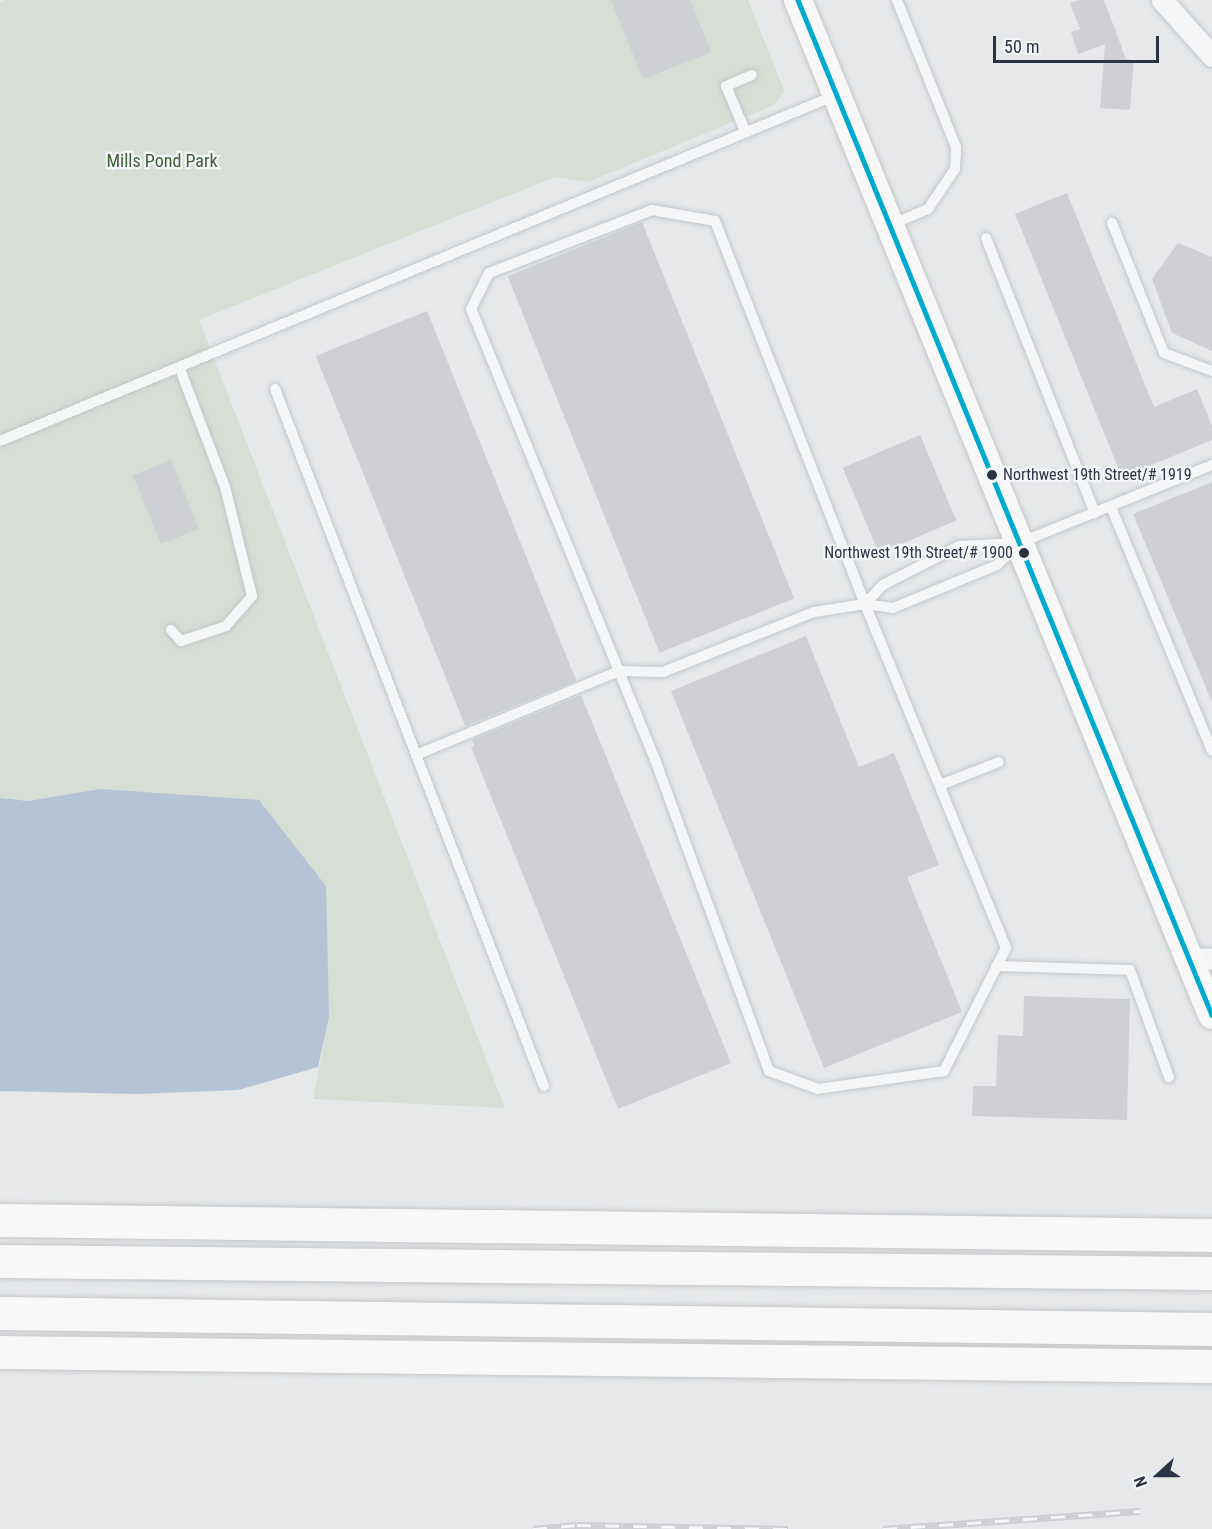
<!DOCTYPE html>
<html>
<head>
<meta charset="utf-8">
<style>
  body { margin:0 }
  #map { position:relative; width:1212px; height:1529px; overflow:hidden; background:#e6e8ea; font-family:"Roboto Condensed",sans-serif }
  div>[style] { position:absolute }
  .green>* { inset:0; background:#d6ded6 }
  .water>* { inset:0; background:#b4c4d5 }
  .building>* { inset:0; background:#ced0d3; transform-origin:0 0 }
  .roads { filter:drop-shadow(0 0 2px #c4c6c8) drop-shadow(0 0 2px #c4c6c8) }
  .lane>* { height:10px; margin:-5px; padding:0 5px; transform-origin:5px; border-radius:5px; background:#f5f6f7 }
  .street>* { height:21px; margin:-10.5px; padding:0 10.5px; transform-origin:10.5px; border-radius:10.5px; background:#f5f6f7 }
  .secondary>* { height:28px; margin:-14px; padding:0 14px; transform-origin:14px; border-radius:14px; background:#f8f8f8 }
  .highway>* { height:33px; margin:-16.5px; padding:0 16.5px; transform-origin:16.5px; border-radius:16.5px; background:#f8f8f8 }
  .rail>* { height:7px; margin-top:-3.5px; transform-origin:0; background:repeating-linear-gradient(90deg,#f4f6f9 0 14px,#cecfd2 0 28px); box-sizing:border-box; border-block:2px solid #cecfd2 }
  .bus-1>* { height:4.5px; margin:-2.25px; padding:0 2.25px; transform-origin:2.25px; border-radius:2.25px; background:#00a9ce }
  .dots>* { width:16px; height:16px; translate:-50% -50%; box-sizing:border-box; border:3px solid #f4f6f9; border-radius:50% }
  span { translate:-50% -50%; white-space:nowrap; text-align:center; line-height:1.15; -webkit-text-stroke:4.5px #f4f6f9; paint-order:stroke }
  .bus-label { font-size:16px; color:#2b3445 }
  .left { translate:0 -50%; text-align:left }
  .right { translate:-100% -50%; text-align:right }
  .park-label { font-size:18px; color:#3f6138 }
  .north { position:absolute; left:1128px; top:1445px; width:60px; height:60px; -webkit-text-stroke:4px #f4f6f9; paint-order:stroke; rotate:249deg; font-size:16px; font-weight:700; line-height:24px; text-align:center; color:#2b3445 }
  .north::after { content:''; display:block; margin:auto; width:21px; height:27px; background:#2b3445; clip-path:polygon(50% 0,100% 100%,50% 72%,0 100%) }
  .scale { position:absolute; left:993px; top:36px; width:166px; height:27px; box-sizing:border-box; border:3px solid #2b3445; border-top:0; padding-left:8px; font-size:18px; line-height:21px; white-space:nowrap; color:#2b3445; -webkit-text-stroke:4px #f4f6f9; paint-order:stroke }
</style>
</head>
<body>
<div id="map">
  <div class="green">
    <div style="clip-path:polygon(4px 0,748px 0,785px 92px,774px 105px,588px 182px,555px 177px,199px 320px,505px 1108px,313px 1099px,329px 1017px,100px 789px,28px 801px,0 800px,0 2px)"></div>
  </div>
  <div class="water">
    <div style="clip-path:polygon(100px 789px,259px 800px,326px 886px,329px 1017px,318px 1067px,238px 1090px,137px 1094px,0 1091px,0 798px,28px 801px)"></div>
  </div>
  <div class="building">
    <div style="clip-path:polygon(611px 0,690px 0,711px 52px,643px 79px)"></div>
    <div style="clip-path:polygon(1080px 0,1104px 0,1126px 59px,1134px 60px,1130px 110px,1100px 108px,1105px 44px,1078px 54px,1071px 32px,1080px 29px,1070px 3px)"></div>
    <div style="clip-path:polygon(1067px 193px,1154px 407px,1197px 389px,1212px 426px,1212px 440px,1122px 477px,1015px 214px)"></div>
    <div style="left:642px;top:222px;width:406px;height:145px;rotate:68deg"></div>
    <div style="clip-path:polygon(1178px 243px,1212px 257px,1212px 351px,1172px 333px,1152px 279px)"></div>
    <div style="left:427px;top:311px;width:399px;height:120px;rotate:68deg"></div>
    <div style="left:920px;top:435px;width:93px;height:84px;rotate:67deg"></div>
    <div style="left:171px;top:460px;width:74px;height:41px;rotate:68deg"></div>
    <div style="clip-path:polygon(1212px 482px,1212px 702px,1133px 514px)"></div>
    <div style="clip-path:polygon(806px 636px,859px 767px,894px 753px,939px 865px,907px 877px,962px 1012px,824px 1068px,671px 691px)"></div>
    <div style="clip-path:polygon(581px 695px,731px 1063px,618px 1109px,471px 747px,474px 746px,472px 740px)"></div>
    <div style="clip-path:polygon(1024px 996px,1130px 999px,1127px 1120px,972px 1116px,973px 1086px,996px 1086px,998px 1035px,1023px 1036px)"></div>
  </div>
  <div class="roads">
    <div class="lane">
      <div style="left:746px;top:133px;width:51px;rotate:-113.1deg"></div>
      <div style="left:726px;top:86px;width:28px;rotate:-23deg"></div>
      <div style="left:652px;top:210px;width:64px;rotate:9.9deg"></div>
      <div style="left:715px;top:221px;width:411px;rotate:68.6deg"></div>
      <div style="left:865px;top:604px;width:372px;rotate:67.7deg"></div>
      <div style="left:1006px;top:948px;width:138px;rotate:116.8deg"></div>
      <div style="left:944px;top:1071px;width:127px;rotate:171.9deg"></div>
      <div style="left:818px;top:1089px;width:52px;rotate:-159.8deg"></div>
      <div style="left:769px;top:1071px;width:329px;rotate:-110.1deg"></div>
      <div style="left:656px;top:762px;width:489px;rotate:-112.2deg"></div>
      <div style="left:471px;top:309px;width:40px;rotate:-63.4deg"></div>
      <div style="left:489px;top:273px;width:175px;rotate:-21.1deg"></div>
      <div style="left:1112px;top:223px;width:140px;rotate:68.2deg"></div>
      <div style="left:1164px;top:353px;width:51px;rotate:20.6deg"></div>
      <div style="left:890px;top:225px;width:41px;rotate:-22.8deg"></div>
      <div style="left:928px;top:209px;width:48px;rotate:-56deg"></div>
      <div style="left:955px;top:169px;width:22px;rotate:-87deg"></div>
      <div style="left:956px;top:147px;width:158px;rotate:-111.9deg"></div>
      <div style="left:986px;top:238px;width:296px;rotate:68.4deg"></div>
      <div style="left:275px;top:389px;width:747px;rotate:68.9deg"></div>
      <div style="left:0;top:441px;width:905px;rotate:-22.48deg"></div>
      <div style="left:1111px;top:507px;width:264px;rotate:67.5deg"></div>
      <div style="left:865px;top:604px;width:26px;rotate:-47deg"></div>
      <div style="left:883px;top:585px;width:85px;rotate:-27.2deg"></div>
      <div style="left:959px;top:546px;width:60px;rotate:-2.9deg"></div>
      <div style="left:1019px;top:543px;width:208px;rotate:-22deg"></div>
      <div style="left:171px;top:630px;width:15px;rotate:48deg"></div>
      <div style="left:181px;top:641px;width:47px;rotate:-18.4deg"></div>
      <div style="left:226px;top:626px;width:40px;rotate:-49deg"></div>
      <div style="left:252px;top:596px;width:112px;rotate:-103.9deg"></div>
      <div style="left:225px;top:487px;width:126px;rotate:-110.9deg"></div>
      <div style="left:416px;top:755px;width:220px;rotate:-22.5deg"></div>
      <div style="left:619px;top:671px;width:44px;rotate:1.3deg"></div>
      <div style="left:663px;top:672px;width:162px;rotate:-21.7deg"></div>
      <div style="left:814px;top:612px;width:52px;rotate:-8.9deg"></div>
      <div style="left:865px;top:604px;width:28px;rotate:8deg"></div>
      <div style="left:893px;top:608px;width:113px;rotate:-22.5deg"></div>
      <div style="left:997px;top:565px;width:28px;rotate:-44deg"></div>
      <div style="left:940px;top:785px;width:63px;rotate:-21.3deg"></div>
      <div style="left:996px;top:966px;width:134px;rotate:1.7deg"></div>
      <div style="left:1130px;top:970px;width:114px;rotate:70deg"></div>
    </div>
    <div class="street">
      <div style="left:1162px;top:0;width:75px;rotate:48.2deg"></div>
      <div style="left:1189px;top:958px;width:23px;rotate:2deg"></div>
    </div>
    <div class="secondary">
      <div style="left:798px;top:0;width:1096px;rotate:67.81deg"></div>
    </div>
    <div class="highway">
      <div style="left:0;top:1220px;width:1212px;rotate:0.71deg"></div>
      <div style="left:0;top:1261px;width:1212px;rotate:0.57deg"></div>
      <div style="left:0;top:1313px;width:1212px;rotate:0.76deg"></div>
      <div style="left:0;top:1352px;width:1212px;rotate:0.66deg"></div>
    </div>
  </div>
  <div class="rail">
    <div style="left:533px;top:1529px;width:44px;rotate:-5.2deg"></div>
    <div style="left:577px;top:1525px;width:211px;rotate:1.1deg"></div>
    <div style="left:883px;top:1529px;width:257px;rotate:-4deg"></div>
  </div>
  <div class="bus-1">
    <div style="left:798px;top:0;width:1096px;rotate:67.81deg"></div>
  </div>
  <div class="dots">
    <div style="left:992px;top:475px;background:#2b3445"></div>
    <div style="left:1024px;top:553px;background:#2b3445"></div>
  </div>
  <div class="bus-label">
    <span class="left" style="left:1003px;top:475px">Northwest 19th Street/# 1919</span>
    <span class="right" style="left:1013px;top:553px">Northwest 19th Street/# 1900</span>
  </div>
  <div class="park-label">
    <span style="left:162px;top:161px">Mills Pond Park</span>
  </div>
  <div class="north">N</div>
  <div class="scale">50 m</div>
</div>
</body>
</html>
